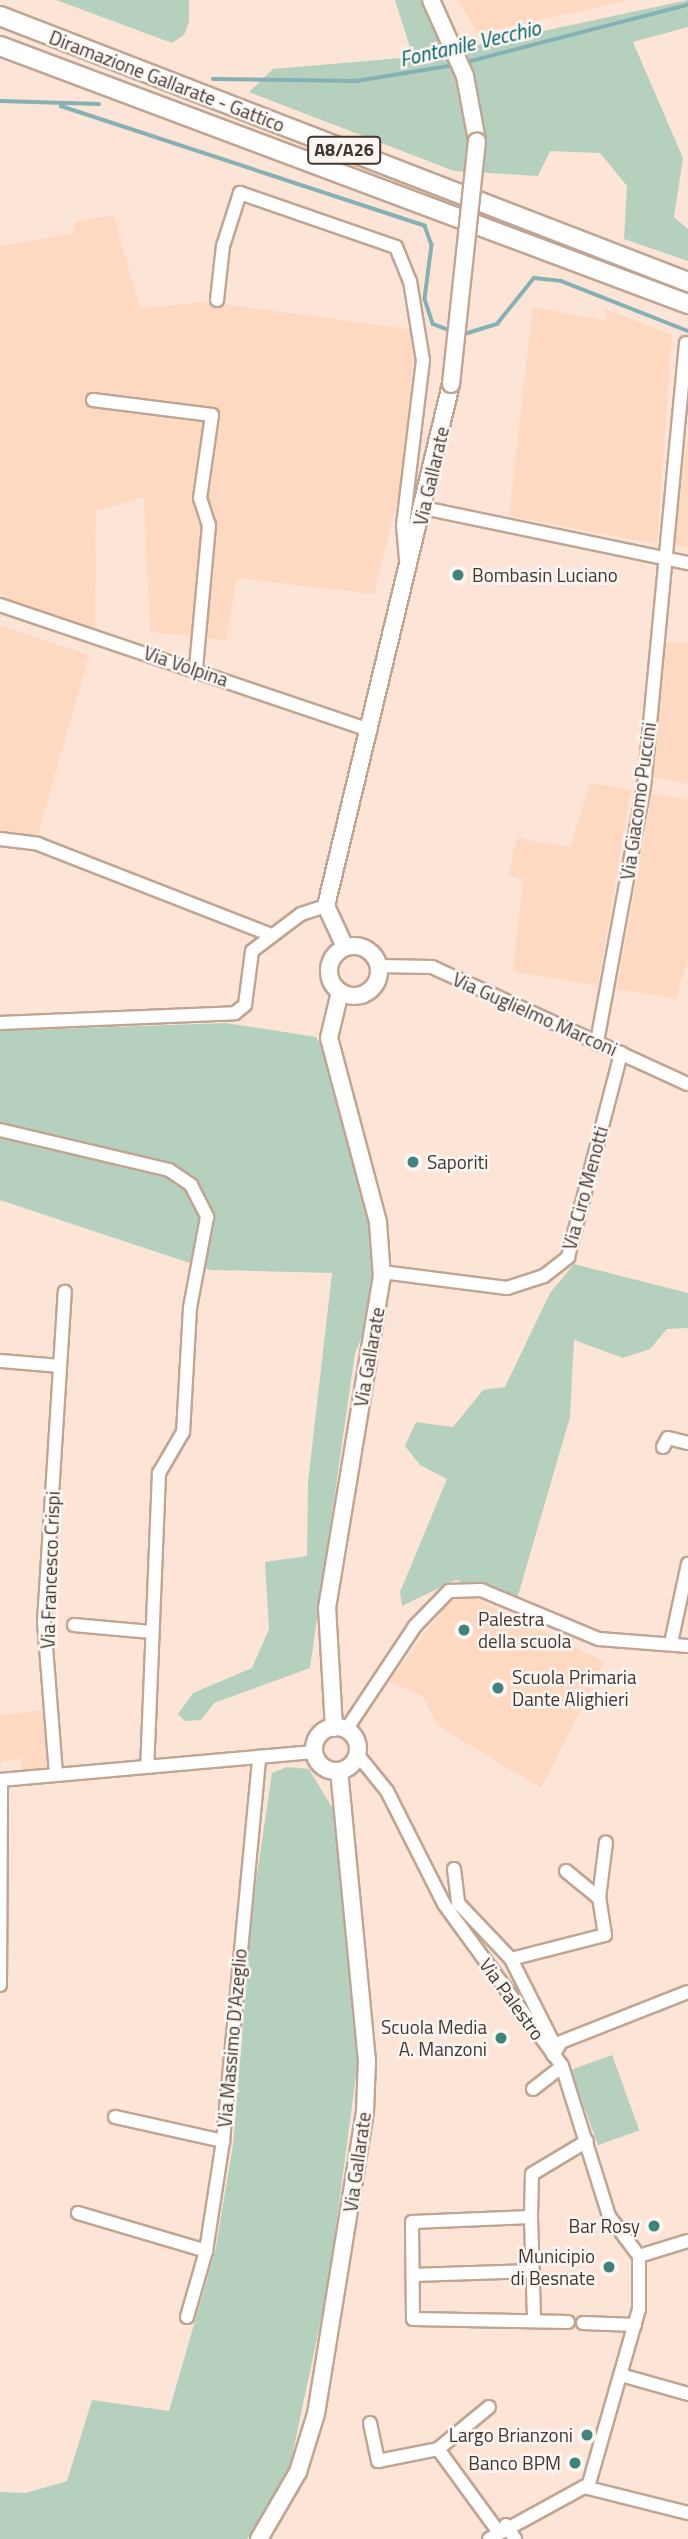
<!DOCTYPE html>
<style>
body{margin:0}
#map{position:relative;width:688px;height:2539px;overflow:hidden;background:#fce5d6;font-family:"Titillium Web",sans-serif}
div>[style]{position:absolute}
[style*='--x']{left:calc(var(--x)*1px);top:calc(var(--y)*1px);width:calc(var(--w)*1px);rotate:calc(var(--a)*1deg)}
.built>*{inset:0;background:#fdd9c2}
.green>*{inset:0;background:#b5d1be;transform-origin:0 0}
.stream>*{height:3.5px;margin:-1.75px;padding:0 1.75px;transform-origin:1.75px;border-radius:1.75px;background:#86b1b4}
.roads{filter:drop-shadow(2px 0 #c0a593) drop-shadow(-2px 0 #c0a593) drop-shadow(0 2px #c0a593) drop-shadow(0 -2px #c0a593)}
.minor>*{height:12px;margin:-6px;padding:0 6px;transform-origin:6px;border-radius:6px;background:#fff}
.major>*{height:16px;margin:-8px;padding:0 8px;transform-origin:8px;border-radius:8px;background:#fff}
.major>.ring{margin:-8px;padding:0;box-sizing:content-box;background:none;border:16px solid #fff;border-radius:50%}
.highway>*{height:18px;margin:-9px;padding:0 9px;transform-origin:9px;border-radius:9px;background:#fff}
.bridges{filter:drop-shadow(2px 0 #c0a593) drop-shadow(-2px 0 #c0a593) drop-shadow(0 2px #c0a593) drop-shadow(0 -2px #c0a593)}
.major-bridge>*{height:16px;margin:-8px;padding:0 8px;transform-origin:8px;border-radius:8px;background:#fff}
.dots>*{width:19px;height:19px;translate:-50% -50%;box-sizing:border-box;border:4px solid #fcf6f2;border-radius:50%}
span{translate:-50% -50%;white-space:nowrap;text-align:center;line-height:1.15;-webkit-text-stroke:5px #fcf6f2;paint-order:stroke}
.shield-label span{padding:2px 5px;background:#fcf6f2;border:2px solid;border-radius:5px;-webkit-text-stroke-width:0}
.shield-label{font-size:18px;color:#423730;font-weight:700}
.street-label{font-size:19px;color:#423730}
.poi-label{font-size:19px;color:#423730}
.left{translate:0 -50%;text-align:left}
.right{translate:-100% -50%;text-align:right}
.water-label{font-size:21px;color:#046268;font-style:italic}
</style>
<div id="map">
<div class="built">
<i style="clip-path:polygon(459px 0,630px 0,478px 34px)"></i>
<i style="clip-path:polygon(113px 215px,140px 308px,207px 302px,416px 330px,402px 481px,374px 594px,237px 578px,226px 640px,150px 632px,144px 497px,96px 511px,95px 628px,6px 601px,0 593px,0 246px,74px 233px,74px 222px)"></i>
<i style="clip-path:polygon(533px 307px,606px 321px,605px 309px,672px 335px,657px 544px,509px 516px)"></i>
<i style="clip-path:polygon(688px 436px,688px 548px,670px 544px)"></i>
<i style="clip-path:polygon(0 625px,89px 655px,37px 838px,0 833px)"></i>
<i style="clip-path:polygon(688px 642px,688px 784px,653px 777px,663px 643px)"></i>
<i style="clip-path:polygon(590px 783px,631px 790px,598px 986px,513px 971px,523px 879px,508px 875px,517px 838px,570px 847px)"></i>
<i style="clip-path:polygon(652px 794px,688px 800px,688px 957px,676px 999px,617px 989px)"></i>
<i style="clip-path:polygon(466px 1594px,605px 1662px,541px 1788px,438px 1726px,422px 1695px,389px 1682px,452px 1597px)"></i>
<i style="clip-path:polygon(45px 1710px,50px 1767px,22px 1770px,20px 1759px,2px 1762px,0 1769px,0 1715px)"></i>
</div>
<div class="green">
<i style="clip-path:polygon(56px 0,189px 0,189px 22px,184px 35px,172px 43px)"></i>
<i style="clip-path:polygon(395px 0,421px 0,445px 52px,688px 0,688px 27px,633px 42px,683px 158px,674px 217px,688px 229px,688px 261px,624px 239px,627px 186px,600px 153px,550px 151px,538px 176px,454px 171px,249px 92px,273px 69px,413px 57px)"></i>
<i style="clip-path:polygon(226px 1023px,316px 1037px,327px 1055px,363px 1184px,378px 1276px,374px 1308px,355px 1353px,310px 1668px,214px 1703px,201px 1720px,185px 1721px,178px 1714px,193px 1693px,252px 1668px,269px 1629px,265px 1562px,307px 1556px,308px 1482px,332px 1273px,211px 1270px,0 1200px,0 1031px)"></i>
<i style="clip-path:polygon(574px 1264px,688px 1293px,688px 1328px,667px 1329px,650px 1349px,623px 1358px,574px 1340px,570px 1417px,517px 1599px,456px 1580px,402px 1606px,400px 1592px,447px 1479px,420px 1465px,405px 1446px,416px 1422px,453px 1427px,483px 1390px,505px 1387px,550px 1293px)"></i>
<i style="clip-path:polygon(287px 1767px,309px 1769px,333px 1809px,358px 2061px,328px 2286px,290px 2466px,247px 2539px,0 2539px,0 2492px,26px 2493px,67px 2481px,92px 2400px,169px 2411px,215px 2252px,233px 2145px,253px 1902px,272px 1773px)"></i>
<i style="left:612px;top:2055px;width:80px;height:44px;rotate:70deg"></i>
</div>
<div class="stream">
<i style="--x:463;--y:63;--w:232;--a:-14.5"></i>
<i style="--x:213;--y:79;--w:143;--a:0.8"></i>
<i style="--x:356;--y:81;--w:100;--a:-9.2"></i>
<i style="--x:0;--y:101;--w:99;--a:1.7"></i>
<i style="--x:61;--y:106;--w:383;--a:18.2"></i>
<i style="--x:425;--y:226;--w:20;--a:70"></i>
<i style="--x:432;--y:245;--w:54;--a:97.4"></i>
<i style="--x:425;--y:299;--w:26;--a:72"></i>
<i style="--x:433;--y:324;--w:19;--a:21"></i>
<i style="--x:461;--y:335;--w:38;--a:-17"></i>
<i style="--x:497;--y:324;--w:59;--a:-51.2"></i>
<i style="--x:534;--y:278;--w:27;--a:6"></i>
<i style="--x:561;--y:281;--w:136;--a:21.5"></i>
</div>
<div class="roads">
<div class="minor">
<i style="--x:217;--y:300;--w:54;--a:-83.7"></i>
<i style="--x:223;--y:246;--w:56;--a:-72.2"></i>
<i style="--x:240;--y:193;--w:165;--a:19.1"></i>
<i style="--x:396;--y:247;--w:37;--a:68"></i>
<i style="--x:410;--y:281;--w:80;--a:80.7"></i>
<i style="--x:423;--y:360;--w:166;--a:96.9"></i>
<i style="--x:403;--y:525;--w:34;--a:85"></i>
<i style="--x:93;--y:400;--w:120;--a:7.2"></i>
<i style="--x:212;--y:415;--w:84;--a:98.2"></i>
<i style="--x:200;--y:498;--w:28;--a:72"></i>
<i style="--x:209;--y:525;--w:145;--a:95.2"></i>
<i style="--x:424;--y:508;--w:270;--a:11.8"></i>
<i style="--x:0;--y:605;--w:391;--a:18.7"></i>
<i style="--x:0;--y:839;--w:38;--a:7"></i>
<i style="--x:38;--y:844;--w:250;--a:21.3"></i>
<i style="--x:378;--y:966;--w:54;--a:1.1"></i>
<i style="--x:432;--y:967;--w:281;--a:24.6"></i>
<i style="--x:0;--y:1023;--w:235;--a:-2.4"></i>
<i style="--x:235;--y:1013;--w:13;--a:-39"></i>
<i style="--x:245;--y:1005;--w:54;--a:-82.6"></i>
<i style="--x:252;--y:951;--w:61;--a:-37.1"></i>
<i style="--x:301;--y:914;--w:26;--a:-18"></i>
<i style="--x:597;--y:1042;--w:259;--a:-79.6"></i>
<i style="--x:644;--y:787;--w:446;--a:-84.6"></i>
<i style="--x:0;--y:1130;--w:174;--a:13.3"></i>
<i style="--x:169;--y:1170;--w:27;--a:34"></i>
<i style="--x:191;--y:1185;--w:36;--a:63"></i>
<i style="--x:207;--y:1217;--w:93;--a:100.6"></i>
<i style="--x:190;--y:1308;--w:124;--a:93.2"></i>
<i style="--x:183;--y:1432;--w:48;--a:120.3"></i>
<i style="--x:159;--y:1473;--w:293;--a:92.3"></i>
<i style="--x:382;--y:1272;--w:126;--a:7.3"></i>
<i style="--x:507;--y:1288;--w:39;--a:-18"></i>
<i style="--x:544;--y:1276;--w:31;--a:-38"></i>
<i style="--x:568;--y:1257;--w:211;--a:-75.4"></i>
<i style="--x:0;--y:1361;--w:60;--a:4.8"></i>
<i style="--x:663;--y:1447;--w:10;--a:-61"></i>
<i style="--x:668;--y:1438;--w:21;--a:14"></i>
<i style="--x:74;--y:1625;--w:77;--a:5.2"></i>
<i style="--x:671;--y:1643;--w:81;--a:-77.9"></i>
<i style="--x:346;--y:1730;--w:125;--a:-56.4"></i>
<i style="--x:415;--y:1626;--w:49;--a:-45.8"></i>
<i style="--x:449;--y:1591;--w:32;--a:-2"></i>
<i style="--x:481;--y:1590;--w:128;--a:22.6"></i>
<i style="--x:599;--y:1639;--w:89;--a:4.5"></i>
<i style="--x:357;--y:1754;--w:48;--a:51"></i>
<i style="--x:387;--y:1791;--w:127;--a:63.2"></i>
<i style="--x:444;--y:1904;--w:200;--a:53.9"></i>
<i style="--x:562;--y:2066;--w:157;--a:72.6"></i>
<i style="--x:609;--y:2216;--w:50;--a:53.1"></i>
<i style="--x:56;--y:1774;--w:152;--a:-94.5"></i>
<i style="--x:44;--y:1622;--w:331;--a:-86.4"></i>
<i style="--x:0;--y:1780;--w:315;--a:-5.1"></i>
<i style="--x:454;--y:1869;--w:34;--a:83"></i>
<i style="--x:458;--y:1903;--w:77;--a:46.6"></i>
<i style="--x:511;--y:1959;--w:93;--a:63.2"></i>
<i style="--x:553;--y:2042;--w:9;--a:103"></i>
<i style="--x:566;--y:1871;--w:43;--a:39.3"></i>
<i style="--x:511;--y:1959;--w:97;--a:-14.3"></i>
<i style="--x:605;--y:1935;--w:37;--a:-99"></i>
<i style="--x:599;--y:1898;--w:56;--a:-82.9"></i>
<i style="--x:0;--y:1985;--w:205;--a:-89.7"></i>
<i style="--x:553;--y:2055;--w:15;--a:-58"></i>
<i style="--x:561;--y:2042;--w:136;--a:-21.5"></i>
<i style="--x:533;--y:2089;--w:37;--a:-38"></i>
<i style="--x:115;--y:2117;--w:111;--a:12.5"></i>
<i style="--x:78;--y:2213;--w:134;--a:16.5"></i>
<i style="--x:531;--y:2217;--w:104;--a:88.3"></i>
<i style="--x:639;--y:2256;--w:51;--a:-17"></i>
<i style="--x:413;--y:2275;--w:120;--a:-1.9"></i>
<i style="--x:187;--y:2317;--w:69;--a:-73.9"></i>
<i style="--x:206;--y:2251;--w:111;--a:-81.2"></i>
<i style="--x:223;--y:2141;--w:386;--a:-84.6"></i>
<i style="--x:568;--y:2322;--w:155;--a:-178.9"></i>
<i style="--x:413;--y:2319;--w:97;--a:-90.6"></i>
<i style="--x:412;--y:2222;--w:119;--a:-2.4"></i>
<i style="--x:531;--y:2217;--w:43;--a:-88.7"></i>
<i style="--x:532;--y:2174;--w:64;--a:-31"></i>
<i style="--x:583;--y:2323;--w:52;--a:2.2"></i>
<i style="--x:621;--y:2375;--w:70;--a:15.8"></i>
<i style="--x:370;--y:2423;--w:39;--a:78"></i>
<i style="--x:378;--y:2461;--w:61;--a:-11.3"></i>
<i style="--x:438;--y:2449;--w:100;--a:53.9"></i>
<i style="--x:438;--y:2449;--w:66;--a:-39.5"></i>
<i style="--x:588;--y:2487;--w:185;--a:-74"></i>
<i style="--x:639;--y:2309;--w:53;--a:-90"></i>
<i style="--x:506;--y:2525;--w:17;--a:57"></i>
<i style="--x:489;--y:2539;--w:108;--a:-28.7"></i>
<i style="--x:584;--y:2487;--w:107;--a:14"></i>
</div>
<div class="major">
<i style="--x:431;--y:0;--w:83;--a:65.9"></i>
<i style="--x:465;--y:76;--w:66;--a:79.5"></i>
<i class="ring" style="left:329px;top:946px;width:34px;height:34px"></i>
<i style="--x:345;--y:947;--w:45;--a:-114.9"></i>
<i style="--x:326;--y:906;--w:537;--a:-76.53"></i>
<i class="ring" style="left:314px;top:1727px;width:28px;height:28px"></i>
<i style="--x:334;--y:1728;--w:120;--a:-93.3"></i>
<i style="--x:327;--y:1608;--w:336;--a:-80.6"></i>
<i style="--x:382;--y:1277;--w:55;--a:-94.2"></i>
<i style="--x:378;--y:1222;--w:190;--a:-104.9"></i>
<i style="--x:329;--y:1038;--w:47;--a:-76.6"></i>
<i style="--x:259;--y:2539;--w:78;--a:-59.8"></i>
<i style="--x:298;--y:2472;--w:61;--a:-72.8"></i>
<i style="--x:316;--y:2414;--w:306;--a:-80.8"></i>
<i style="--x:365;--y:2112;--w:51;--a:-87.8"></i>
<i style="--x:367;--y:2061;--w:291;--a:-95.5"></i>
</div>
<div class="highway">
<i style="--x:0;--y:16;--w:738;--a:21.14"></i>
<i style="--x:0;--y:46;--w:735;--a:20.56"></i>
</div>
</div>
<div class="bridges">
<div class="major-bridge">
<i style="--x:451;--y:384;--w:244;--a:-83.9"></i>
</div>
</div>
<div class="dots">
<i style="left:458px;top:575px;background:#3f8479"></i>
<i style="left:413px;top:1162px;background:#3f8479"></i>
<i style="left:464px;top:1630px;background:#3f8479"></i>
<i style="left:498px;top:1688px;background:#3f8479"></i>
<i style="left:501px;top:2038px;background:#3f8479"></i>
<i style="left:654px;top:2226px;background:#3f8479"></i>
<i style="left:609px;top:2267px;background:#3f8479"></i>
<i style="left:587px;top:2435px;background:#3f8479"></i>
<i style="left:575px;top:2463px;background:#3f8479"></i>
</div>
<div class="shield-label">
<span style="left:344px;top:150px">A8/A26</span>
</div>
<div class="street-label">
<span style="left:167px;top:81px;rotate:21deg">Diramazione Gallarate - Gattico</span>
<span style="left:431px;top:476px;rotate:-77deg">Via Gallarate</span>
<span style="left:186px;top:666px;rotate:19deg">Via Volpina</span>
<span style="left:638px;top:801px;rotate:-82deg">Via Giacomo Puccini</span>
<span style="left:535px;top:1014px;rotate:24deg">Via Guglielmo Marconi</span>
<span style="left:585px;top:1188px;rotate:-75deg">Via Ciro Menotti</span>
<span style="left:369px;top:1357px;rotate:-80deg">Via Gallarate</span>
<span style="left:50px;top:1570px;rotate:-88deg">Via Francesco Crispi</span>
<span style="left:512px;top:1999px;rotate:54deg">Via Palestro</span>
<span style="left:232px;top:2038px;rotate:-85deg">Via Massimo D'Azeglio</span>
<span style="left:357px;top:2162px;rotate:-82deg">Via Gallarate</span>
</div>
<div class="poi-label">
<span class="left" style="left:472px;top:575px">Bombasin Luciano</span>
<span class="left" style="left:427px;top:1162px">Saporiti</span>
<span class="left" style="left:478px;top:1630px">Palestra<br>della scuola</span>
<span class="left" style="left:512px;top:1688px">Scuola Primaria<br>Dante Alighieri</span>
<span class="right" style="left:487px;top:2038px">Scuola Media<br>A. Manzoni</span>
<span class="right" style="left:640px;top:2226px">Bar Rosy</span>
<span class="right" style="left:595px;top:2267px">Municipio<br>di Besnate</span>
<span class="right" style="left:573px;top:2435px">Largo Brianzoni</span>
<span class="right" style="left:561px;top:2463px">Banco BPM</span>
</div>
<div class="water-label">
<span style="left:470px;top:43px;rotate:-13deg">Fontanile Vecchio</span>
</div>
</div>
